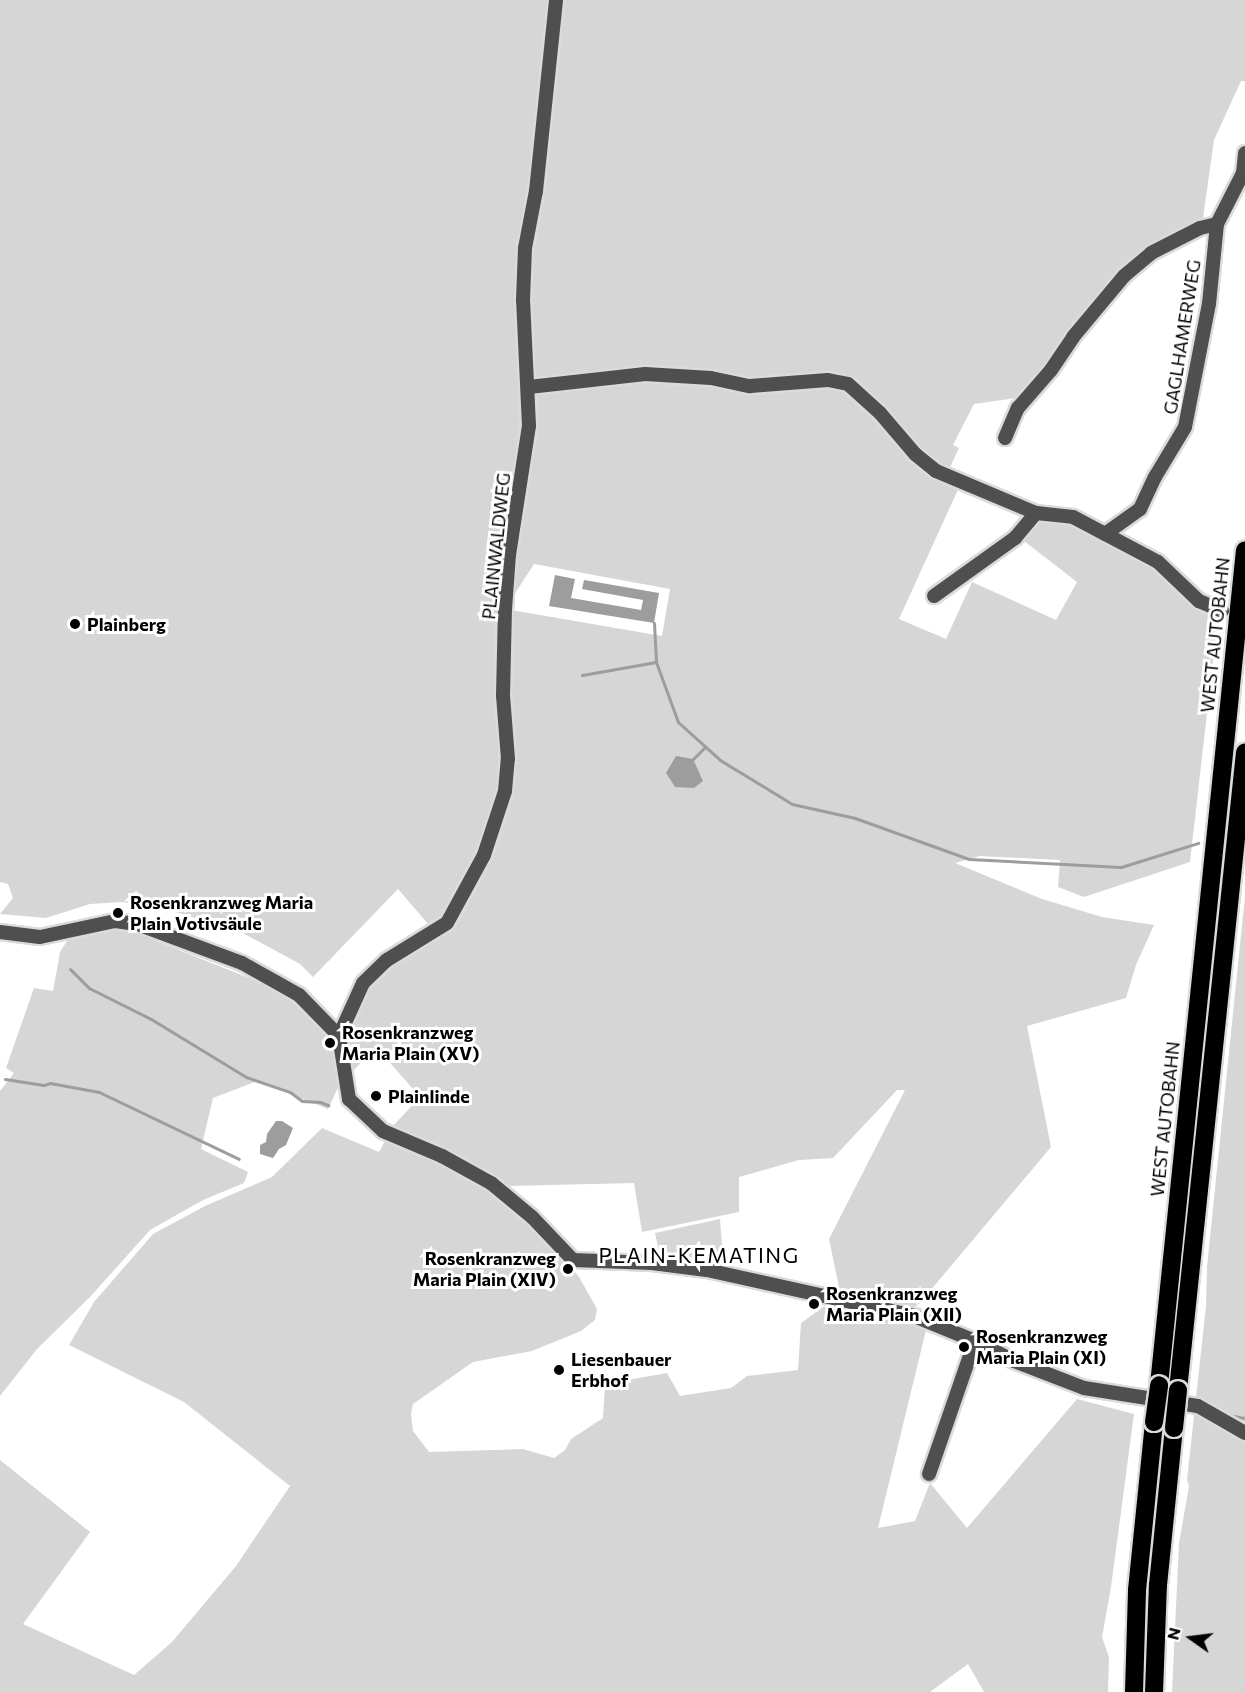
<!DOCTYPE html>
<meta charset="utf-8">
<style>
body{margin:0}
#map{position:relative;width:1245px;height:1692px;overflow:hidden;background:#fff;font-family:Commissioner,sans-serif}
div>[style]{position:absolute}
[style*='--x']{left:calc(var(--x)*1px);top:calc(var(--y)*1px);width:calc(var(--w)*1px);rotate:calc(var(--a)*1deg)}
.green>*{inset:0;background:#d6d6d6}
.water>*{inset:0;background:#9d9d9d}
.stream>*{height:3px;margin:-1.5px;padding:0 1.5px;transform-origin:1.5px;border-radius:1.5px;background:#9d9d9d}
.roads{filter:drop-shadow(2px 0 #dbdbdb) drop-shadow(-2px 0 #dbdbdb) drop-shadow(0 2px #dbdbdb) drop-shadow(0 -2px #dbdbdb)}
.minor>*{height:14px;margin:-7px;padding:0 7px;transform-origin:7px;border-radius:7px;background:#4f4f4f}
.highway>*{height:18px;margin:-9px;padding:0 9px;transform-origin:9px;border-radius:9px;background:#000}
.bridges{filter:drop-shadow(2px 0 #dbdbdb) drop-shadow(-2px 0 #dbdbdb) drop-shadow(0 2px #dbdbdb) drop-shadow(0 -2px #dbdbdb)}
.highway-bridge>*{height:18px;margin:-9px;padding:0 9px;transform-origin:9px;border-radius:9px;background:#000}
.dots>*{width:16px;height:16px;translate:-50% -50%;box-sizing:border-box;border:3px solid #fff;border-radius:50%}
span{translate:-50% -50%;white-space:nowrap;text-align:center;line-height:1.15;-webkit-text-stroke:6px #fff;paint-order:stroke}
.street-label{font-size:18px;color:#000}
.poi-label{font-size:18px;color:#000;font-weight:700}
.left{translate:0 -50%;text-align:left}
.right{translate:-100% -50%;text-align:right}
.quarter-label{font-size:21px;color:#000;letter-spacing:1.5px}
.north{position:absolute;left:1161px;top:1608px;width:60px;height:60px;-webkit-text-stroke:4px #fff;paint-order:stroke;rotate:284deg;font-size:16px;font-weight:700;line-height:24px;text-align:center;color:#000}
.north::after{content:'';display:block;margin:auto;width:21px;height:27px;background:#000;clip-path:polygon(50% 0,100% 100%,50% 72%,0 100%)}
</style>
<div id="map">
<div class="green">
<i style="clip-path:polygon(evenodd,0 0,1245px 0,1245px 81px,1241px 81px,1214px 140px,1203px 218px,1130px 263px,1016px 398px,974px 404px,953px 445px,959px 448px,946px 476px,961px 483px,899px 619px,946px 639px,972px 582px,1056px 620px,1077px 582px,1024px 541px,1043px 519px,1071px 522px,1131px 553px,1163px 573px,1196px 609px,1218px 617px,1190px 862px,1084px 897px,1058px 887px,1060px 860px,980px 856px,955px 863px,1042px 899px,1102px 917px,1154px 925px,1136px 965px,1126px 998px,1027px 1026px,1051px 1147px,919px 1304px,911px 1309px,840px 1292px,829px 1239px,905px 1090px,897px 1090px,833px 1158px,799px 1160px,739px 1177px,739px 1212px,642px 1232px,634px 1183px,505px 1186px,525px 1219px,562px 1255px,579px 1277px,597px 1309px,595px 1320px,581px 1331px,532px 1351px,473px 1362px,413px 1404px,411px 1414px,413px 1431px,429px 1452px,523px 1449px,554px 1458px,565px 1450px,571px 1439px,603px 1418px,605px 1384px,667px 1373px,680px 1396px,731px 1388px,747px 1376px,798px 1370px,801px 1323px,823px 1307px,845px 1306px,900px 1320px,926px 1330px,878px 1528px,915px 1521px,930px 1483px,967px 1528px,1077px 1399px,1134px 1414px,1111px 1587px,1102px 1637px,1109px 1657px,1108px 1692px,984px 1692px,968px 1664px,930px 1692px,0 1692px,0 1460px,90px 1532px,23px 1624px,134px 1675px,172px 1642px,236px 1566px,290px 1486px,184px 1402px,69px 1345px,94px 1302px,153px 1234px,205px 1206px,272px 1177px,322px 1128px,379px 1152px,393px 1126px,420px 1097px,376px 1047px,350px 1074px,346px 1049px,350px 1023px,362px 993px,386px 966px,445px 923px,429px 925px,398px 889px,313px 977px,300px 964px,239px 931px,172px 911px,123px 902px,90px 904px,46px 918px,0 914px,13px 898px,8px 884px,0 882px,0 0,534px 564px,670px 589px,662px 636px,505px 609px,534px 564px)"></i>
<i style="clip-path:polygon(1245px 896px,1245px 1692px,1172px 1692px,1179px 1543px,1189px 1486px,1187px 1480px,1206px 1306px,1207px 1267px)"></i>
<i style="clip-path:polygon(109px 929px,136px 933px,289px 994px,312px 1014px,330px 1039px,341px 1081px,328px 1109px,257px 1081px,213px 1098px,201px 1149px,248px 1172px,244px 1183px,203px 1200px,150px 1230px,90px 1297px,37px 1349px,0 1396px,0 1091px,14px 1073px,6px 1068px,34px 988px,53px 991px,60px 952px,67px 941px,84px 933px)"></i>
<i style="clip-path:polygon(720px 1219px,723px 1259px,660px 1256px,655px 1233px)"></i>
</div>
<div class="water">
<i style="clip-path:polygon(555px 575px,575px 579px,571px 598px,641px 610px,643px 600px,582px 589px,584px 580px,659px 593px,654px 623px,549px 606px)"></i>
<i style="clip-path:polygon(676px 756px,693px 759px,703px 781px,694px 788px,675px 787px,666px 773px)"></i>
<i style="clip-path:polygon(276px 1121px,282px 1121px,293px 1128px,286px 1145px,279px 1149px,273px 1158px,260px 1154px,260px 1145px,266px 1142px,267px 1134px)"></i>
</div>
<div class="stream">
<i style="--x:654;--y:623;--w:39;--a:87"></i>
<i style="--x:656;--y:662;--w:64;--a:69.9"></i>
<i style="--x:678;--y:722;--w:57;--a:42.1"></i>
<i style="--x:720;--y:760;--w:84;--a:31.4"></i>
<i style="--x:792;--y:804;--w:65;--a:12.5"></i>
<i style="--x:855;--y:818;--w:121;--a:19.8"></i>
<i style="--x:969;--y:859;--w:152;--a:3"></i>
<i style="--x:1121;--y:867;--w:81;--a:-17.3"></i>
<i style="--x:582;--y:675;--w:75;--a:-10"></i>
<i style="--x:693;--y:759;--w:17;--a:-45"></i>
<i style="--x:70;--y:969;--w:27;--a:45"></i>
<i style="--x:89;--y:988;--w:69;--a:26.6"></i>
<i style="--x:151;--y:1019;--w:111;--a:31.4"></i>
<i style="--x:246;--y:1077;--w:46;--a:18.8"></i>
<i style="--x:290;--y:1092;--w:15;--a:37"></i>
<i style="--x:302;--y:1101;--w:18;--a:3"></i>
<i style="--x:320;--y:1102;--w:9;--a:21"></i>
<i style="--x:5;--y:1079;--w:39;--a:9"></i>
<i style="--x:44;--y:1085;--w:6;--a:-18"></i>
<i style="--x:50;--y:1083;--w:50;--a:10.4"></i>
<i style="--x:99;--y:1092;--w:155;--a:25.6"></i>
<i style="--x:1212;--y:1406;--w:18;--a:29"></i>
<i style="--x:1228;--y:1415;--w:17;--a:10"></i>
</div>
<div class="roads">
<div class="minor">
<i style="--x:529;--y:387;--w:117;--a:-6.4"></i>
<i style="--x:645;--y:374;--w:66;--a:3.5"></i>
<i style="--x:711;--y:378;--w:40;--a:12"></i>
<i style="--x:750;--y:386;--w:78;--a:-4.4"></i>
<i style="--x:828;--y:380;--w:20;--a:11"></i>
<i style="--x:848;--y:384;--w:43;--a:42.2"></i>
<i style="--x:880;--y:413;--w:54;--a:49.5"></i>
<i style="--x:915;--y:454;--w:27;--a:39"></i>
<i style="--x:936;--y:471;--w:108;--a:22.8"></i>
<i style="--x:1036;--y:513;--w:37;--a:6"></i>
<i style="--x:1073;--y:517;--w:96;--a:27.9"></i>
<i style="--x:1158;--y:562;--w:57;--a:43.6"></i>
<i style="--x:1199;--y:601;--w:25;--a:23"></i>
<i style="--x:1005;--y:438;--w:33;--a:-67"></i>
<i style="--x:1018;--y:408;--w:50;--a:-49"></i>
<i style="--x:1051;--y:370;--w:40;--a:-56"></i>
<i style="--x:1073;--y:337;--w:80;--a:-50.1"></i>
<i style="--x:1124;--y:276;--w:35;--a:-40"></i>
<i style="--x:1151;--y:253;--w:55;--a:-27"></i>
<i style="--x:1200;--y:228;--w:17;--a:-13"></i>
<i style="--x:1105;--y:534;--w:43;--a:-35.5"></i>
<i style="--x:1140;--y:509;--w:35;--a:-65"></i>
<i style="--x:1155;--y:477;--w:58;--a:-59"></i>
<i style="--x:1185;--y:427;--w:125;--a:-79"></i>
<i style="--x:1209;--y:304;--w:80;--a:-84.3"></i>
<i style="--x:1217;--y:224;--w:57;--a:-63"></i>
<i style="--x:1243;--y:173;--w:20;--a:-84"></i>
<i style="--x:934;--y:596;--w:100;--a:-35.6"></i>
<i style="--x:1015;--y:538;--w:33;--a:-50"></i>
<i style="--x:0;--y:932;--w:40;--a:7.1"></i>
<i style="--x:40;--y:937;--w:77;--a:-12"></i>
<i style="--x:115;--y:921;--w:22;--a:8"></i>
<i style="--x:137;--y:924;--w:112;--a:20.4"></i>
<i style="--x:242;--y:963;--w:65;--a:29.3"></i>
<i style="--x:299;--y:995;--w:57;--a:45.7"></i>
<i style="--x:339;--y:1036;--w:64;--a:81"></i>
<i style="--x:349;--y:1099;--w:47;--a:43.3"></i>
<i style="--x:383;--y:1131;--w:64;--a:23"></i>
<i style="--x:442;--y:1156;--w:56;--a:28.9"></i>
<i style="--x:491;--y:1183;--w:53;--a:39.7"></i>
<i style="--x:532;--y:1217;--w:59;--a:46.4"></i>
<i style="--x:573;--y:1260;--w:79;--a:2.2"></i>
<i style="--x:652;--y:1263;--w:55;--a:7.3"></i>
<i style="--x:707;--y:1270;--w:212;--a:12.5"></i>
<i style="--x:914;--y:1316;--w:66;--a:22.3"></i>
<i style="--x:975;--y:1341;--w:44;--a:27.1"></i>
<i style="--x:1014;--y:1361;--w:75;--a:21.1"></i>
<i style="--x:1084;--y:1388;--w:115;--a:9"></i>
<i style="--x:1198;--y:1406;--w:54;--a:29.9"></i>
<i style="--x:339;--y:1036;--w:58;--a:-65.6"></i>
<i style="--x:363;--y:983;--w:33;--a:-44"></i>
<i style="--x:387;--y:960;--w:70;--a:-31.7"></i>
<i style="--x:447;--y:923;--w:77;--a:-61.4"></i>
<i style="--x:484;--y:855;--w:67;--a:-71.8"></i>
<i style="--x:505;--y:791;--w:32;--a:-85"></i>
<i style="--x:508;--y:759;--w:63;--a:-94.5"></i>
<i style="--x:503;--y:696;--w:87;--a:-88.7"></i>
<i style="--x:505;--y:609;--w:54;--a:-85.8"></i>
<i style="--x:509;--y:555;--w:131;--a:-81.2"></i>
<i style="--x:529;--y:426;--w:126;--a:-92.7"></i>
<i style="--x:523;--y:300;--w:52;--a:-87.8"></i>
<i style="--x:525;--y:248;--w:58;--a:-79.1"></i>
<i style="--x:536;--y:191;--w:192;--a:-84"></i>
<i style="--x:929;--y:1474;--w:141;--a:-70.9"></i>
</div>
<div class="highway">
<i style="--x:1159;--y:1385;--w:839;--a:-84.12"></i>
<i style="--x:1178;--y:1390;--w:641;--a:-84"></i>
<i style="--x:1134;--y:1692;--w:102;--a:-88.3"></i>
<i style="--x:1137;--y:1590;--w:169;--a:-84.2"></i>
<i style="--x:1154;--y:1692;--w:107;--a:-87.9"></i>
<i style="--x:1158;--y:1585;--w:158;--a:-84.2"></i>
</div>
</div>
<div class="bridges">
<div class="highway-bridge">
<i style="--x:1154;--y:1422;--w:37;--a:-82"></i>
<i style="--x:1174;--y:1428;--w:38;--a:-84"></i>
</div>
</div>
<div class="dots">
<i style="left:75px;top:624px;background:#000"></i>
<i style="left:118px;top:913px;background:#000"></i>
<i style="left:330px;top:1043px;background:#000"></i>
<i style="left:376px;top:1096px;background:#000"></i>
<i style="left:568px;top:1269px;background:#000"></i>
<i style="left:814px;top:1304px;background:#000"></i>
<i style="left:964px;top:1347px;background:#000"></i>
<i style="left:559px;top:1370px;background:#000"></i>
</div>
<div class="street-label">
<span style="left:1182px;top:337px;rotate:-81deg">GAGLHAMERWEG</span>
<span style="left:496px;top:546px;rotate:-84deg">PLAINWALDWEG</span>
<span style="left:1215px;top:635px;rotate:-84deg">WEST AUTOBAHN</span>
<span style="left:1165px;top:1119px;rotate:-84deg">WEST AUTOBAHN</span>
</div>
<div class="poi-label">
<span class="left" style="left:87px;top:624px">Plainberg</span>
<span class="left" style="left:130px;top:913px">Rosenkranzweg Maria<br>Plain Votivsäule</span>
<span class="left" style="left:342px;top:1043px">Rosenkranzweg<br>Maria Plain (XV)</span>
<span class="left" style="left:388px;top:1096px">Plainlinde</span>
<span class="right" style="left:556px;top:1269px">Rosenkranzweg<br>Maria Plain (XIV)</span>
<span class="left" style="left:826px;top:1304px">Rosenkranzweg<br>Maria Plain (XII)</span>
<span class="left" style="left:976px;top:1347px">Rosenkranzweg<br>Maria Plain (XI)</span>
<span class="left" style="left:571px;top:1370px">Liesenbauer<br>Erbhof</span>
</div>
<div class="quarter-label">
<span style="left:699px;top:1255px">PLAIN-KEMATING</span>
</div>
<div class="north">N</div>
</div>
